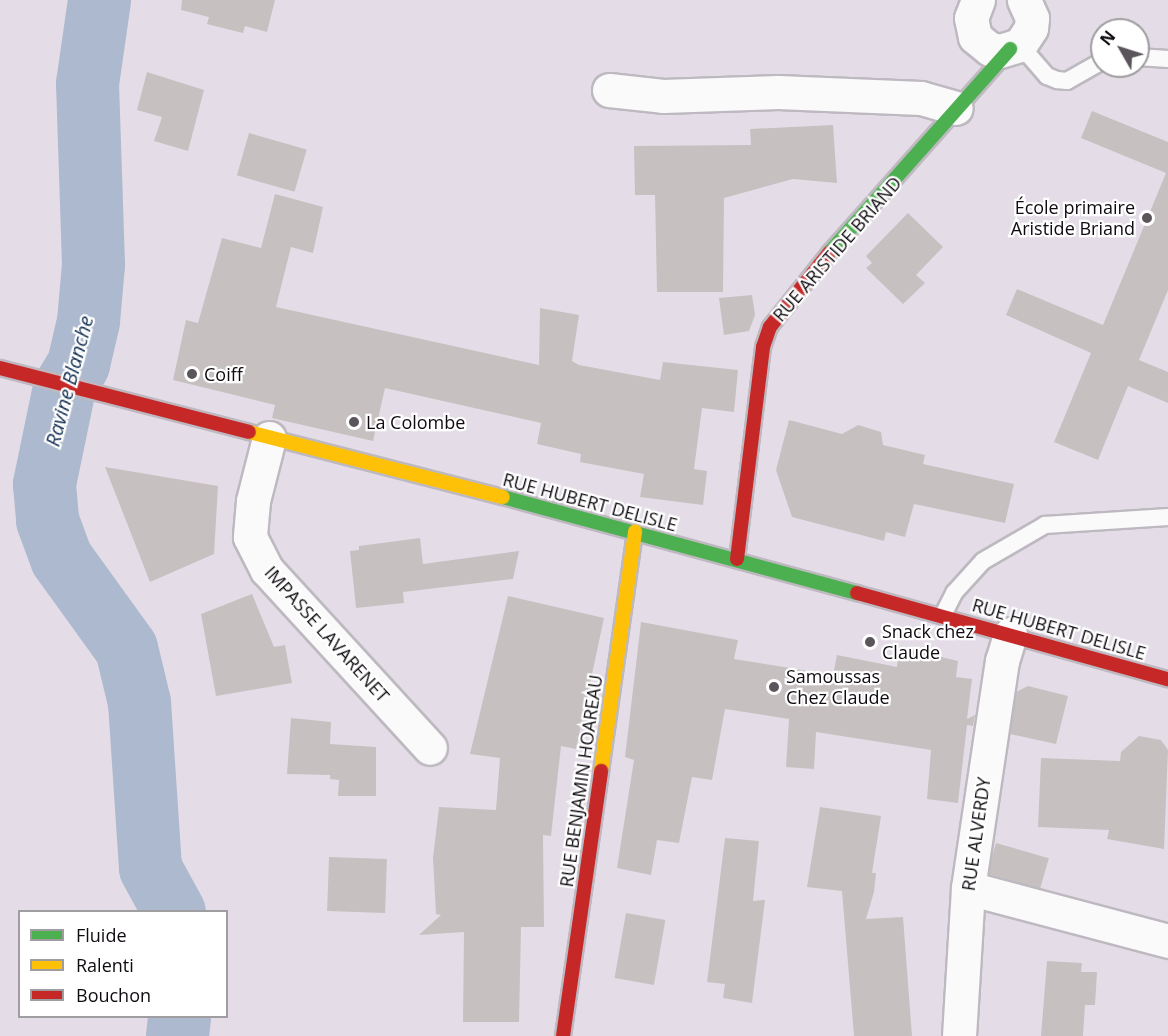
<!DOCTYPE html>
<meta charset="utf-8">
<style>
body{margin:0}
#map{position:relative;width:1168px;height:1036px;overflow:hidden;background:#e4dde7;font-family:"Open Sans",sans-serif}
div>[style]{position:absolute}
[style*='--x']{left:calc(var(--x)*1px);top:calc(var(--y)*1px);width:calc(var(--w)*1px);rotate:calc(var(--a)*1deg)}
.river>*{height:63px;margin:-31.5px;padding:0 31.5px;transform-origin:31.5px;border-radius:31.5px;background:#adb9ce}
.building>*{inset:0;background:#c7c0c0;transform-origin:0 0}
.roads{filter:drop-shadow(2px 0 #beb9c0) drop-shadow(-2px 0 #beb9c0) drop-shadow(0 2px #beb9c0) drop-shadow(0 -2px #beb9c0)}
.lane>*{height:16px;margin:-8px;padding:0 8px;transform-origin:8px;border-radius:8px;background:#fbfafb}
.street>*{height:33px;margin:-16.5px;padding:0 16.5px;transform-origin:16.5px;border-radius:16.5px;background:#fbfafb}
.fast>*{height:14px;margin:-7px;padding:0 7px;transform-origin:7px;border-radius:7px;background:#4caf50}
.slow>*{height:14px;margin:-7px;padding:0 7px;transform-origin:7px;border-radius:7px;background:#ffc107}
.jam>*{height:14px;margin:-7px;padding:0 7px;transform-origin:7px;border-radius:7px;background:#c62828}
.dots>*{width:16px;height:16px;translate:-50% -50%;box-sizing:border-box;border:3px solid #fff;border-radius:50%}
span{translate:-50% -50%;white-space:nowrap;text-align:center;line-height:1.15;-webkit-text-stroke:4.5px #fff;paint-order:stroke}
.poi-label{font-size:18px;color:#0f0b10}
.right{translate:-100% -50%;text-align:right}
.left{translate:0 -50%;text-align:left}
.street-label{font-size:18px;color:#0f0b10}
.water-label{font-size:20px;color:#153054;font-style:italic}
.legend{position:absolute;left:18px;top:910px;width:210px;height:108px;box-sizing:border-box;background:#fff;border:2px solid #9f9d9f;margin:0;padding:8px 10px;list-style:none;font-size:18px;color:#0f0b10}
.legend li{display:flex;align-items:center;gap:12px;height:30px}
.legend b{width:30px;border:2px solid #9f9d9f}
.north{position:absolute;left:1090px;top:18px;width:60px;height:60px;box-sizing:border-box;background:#fff;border:2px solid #9f9d9f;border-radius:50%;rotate:309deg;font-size:16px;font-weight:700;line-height:24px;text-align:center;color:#0f0b10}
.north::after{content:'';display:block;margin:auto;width:21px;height:27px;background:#5a545b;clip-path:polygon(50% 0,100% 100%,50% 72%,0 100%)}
</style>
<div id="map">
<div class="river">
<i style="--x:99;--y:0;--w:84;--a:98.2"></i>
<i style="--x:87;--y:83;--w:181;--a:88.1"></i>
<i style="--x:93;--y:264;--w:57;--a:95"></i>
<i style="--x:88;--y:321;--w:44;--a:103.1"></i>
<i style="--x:78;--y:364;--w:27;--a:121"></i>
<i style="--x:64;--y:387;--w:99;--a:101.7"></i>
<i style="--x:44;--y:484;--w:36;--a:85"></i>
<i style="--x:47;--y:520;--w:40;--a:69.8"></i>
<i style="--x:61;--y:558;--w:111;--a:54.2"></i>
<i style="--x:126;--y:648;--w:56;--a:76.5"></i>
<i style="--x:139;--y:702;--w:166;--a:86.2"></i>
<i style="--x:150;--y:868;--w:50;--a:61.4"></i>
<i style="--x:177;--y:1036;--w:20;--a:-84"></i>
</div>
<div class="building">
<i style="clip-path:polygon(182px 0,275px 0,267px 32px,245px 26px,243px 33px,207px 24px,209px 17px,181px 10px)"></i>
<i style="clip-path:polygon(147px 72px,204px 90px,188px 151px,154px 141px,162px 117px,137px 110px)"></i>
<i style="clip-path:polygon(1092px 111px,1168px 142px,1168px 290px,1139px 360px,1168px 372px,1168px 403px,1128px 386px,1098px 460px,1054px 442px,1091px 353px,1006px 315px,1017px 289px,1103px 325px,1166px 173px,1081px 138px)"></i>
<i style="clip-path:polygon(833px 125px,837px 183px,793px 179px,724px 198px,723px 292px,657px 292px,655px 195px,635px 195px,634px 146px,751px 145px,750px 129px)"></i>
<i style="left:249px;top:133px;width:60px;height:44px;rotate:16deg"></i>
<i style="clip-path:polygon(275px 194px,323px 207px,313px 253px,291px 247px,276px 307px,539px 365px,540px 308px,579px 315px,572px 361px,579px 365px,660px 380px,663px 362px,738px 370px,734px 412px,702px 408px,694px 469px,707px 471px,703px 505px,640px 497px,644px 474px,580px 462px,581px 454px,537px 444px,541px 423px,385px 388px,373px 441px,272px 418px,275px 405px,173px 380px,186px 320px,198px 323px,222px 238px,261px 248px)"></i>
<i style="clip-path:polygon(908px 213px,943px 247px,916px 275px,925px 283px,903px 304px,866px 268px,872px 263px,866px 256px)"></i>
<i style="clip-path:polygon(752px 295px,755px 315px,749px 331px,724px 335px,719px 298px)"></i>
<i style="clip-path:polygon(789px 420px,842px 434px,858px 425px,881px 432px,883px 445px,925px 455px,923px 464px,1014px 484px,1005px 523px,914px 504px,905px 537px,886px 532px,884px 541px,792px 517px,776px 470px)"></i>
<i style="clip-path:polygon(105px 467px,218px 486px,214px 554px,150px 582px)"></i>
<i style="clip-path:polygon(420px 538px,423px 564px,519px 551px,513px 579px,403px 592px,404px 603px,356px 608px,350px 551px,359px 550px,359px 546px)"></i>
<i style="clip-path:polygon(252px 594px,274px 647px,285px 645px,292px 683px,216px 696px,201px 614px)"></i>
<i style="clip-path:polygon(508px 596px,604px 618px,576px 749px,561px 746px,551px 836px,543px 835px,544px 927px,521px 927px,519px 1022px,463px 1022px,464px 932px,419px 935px,441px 915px,436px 914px,433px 858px,439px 807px,496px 810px,500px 758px,470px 754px)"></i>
<i style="clip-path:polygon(641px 622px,738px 640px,734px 659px,833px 675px,837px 655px,897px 667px,899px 647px,958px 661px,956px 677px,972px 679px,967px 719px,975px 715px,973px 726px,967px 725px,958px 803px,927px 799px,931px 750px,816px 732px,814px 769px,786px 767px,789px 719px,725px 709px,712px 780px,692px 777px,679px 843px,657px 840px,651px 875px,617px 868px,634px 760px,625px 757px)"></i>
<i style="clip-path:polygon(1028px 686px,1068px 696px,1056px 744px,1010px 734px,1016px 692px)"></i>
<i style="clip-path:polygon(291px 718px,331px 722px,330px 744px,376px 747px,376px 796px,338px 796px,339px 780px,330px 779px,330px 775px,287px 774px)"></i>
<i style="clip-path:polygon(1139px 736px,1161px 740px,1168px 750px,1164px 849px,1107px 839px,1109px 830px,1038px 827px,1041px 758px,1120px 761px,1121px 752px)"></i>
<i style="clip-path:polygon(820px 807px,881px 816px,872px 873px,876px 873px,874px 892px,866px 919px,903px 917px,912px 1036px,854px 1036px,842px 891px,807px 887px)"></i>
<i style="clip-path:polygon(725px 838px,759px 841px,753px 901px,765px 900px,752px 1003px,723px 998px,725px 984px,707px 982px)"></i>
<i style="left:996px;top:843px;width:55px;height:32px;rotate:16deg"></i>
<i style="left:329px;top:857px;width:58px;height:54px;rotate:2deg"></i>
<i style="left:626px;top:913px;width:40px;height:66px;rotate:10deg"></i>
<i style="clip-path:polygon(1047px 961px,1082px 963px,1081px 972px,1097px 972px,1095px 1005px,1085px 1005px,1083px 1036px,1041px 1036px)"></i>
</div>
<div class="roads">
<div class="lane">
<i style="--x:1020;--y:45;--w:41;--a:48.9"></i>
<i style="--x:1047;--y:76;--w:11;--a:22"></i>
<i style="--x:1057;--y:80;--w:10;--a:6"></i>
<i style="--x:1067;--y:81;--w:40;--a:-29.7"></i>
<i style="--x:1138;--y:57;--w:30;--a:4"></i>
<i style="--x:943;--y:615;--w:25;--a:-63"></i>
<i style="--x:954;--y:593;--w:43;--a:-47.8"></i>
<i style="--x:983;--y:561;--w:72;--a:-30.1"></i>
<i style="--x:1045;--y:525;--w:123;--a:-3.7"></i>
</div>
<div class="street">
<i style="--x:978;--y:0;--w:19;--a:111"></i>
<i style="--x:971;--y:18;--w:19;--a:78"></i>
<i style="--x:975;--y:37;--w:19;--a:39"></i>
<i style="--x:990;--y:49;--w:10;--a:11"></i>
<i style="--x:1000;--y:51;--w:21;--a:-17"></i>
<i style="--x:1020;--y:45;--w:20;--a:-57"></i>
<i style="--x:1031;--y:28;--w:10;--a:-84"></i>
<i style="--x:1032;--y:18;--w:20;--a:-114"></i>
<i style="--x:609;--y:90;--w:54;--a:6.3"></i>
<i style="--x:663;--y:96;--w:115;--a:-2"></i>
<i style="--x:778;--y:92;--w:143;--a:2.4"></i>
<i style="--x:921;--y:98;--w:36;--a:16"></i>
<i style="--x:269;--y:438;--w:65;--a:104.3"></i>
<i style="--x:253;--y:501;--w:36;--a:95"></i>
<i style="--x:250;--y:537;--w:37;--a:63"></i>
<i style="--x:267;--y:570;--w:241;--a:47.5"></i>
<i style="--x:968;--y:888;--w:207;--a:14.8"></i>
<i style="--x:959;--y:1036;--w:148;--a:-86.5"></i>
<i style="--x:968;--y:888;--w:230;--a:-81.5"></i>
<i style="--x:1002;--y:661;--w:28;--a:-73"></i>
</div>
<div class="fast">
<i style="--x:829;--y:253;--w:273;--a:-48.4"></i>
<i style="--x:503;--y:497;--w:367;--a:15.2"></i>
</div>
<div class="slow">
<i style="--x:249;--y:432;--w:262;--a:14.4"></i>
<i style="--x:601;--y:771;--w:242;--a:-81.9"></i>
</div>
<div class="jam">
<i style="--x:0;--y:368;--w:257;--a:14.4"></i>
<i style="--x:737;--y:559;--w:214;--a:-83"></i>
<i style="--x:763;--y:347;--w:21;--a:-71"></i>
<i style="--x:770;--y:327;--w:95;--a:-51.4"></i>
<i style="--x:857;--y:593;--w:323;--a:15.5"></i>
<i style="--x:563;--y:1036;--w:268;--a:-81.8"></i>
</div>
</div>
<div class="dots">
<i style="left:1147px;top:218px;background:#5a545b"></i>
<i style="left:192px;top:374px;background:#5a545b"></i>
<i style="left:354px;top:422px;background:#5a545b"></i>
<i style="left:870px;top:642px;background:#5a545b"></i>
<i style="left:774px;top:687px;background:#5a545b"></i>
</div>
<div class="poi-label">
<span class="right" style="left:1135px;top:218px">École primaire<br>Aristide Briand</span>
<span class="left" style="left:204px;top:374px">Coiff</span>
<span class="left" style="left:366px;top:422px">La Colombe</span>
<span class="left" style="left:882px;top:642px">Snack chez<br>Claude</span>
<span class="left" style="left:786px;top:687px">Samoussas<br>Chez Claude</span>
</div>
<div class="street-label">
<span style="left:837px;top:249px;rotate:-49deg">RUE ARISTIDE BRIAND</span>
<span style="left:590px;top:502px;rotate:15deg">RUE HUBERT DELISLE</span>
<span style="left:1059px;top:629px;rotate:16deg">RUE HUBERT DELISLE</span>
<span style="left:327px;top:634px;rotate:48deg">IMPASSE LAVARENET</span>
<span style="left:581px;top:781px;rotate:-82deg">RUE BENJAMIN HOAREAU</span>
<span style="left:976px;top:834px;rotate:-82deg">RUE ALVERDY</span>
</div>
<div class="water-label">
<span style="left:69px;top:381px;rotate:-75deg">Ravine Blanche</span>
</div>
<ul class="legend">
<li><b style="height:8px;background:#4caf50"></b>Fluide</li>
<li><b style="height:8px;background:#ffc107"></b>Ralenti</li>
<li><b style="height:8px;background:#c62828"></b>Bouchon</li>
</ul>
<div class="north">N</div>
</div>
